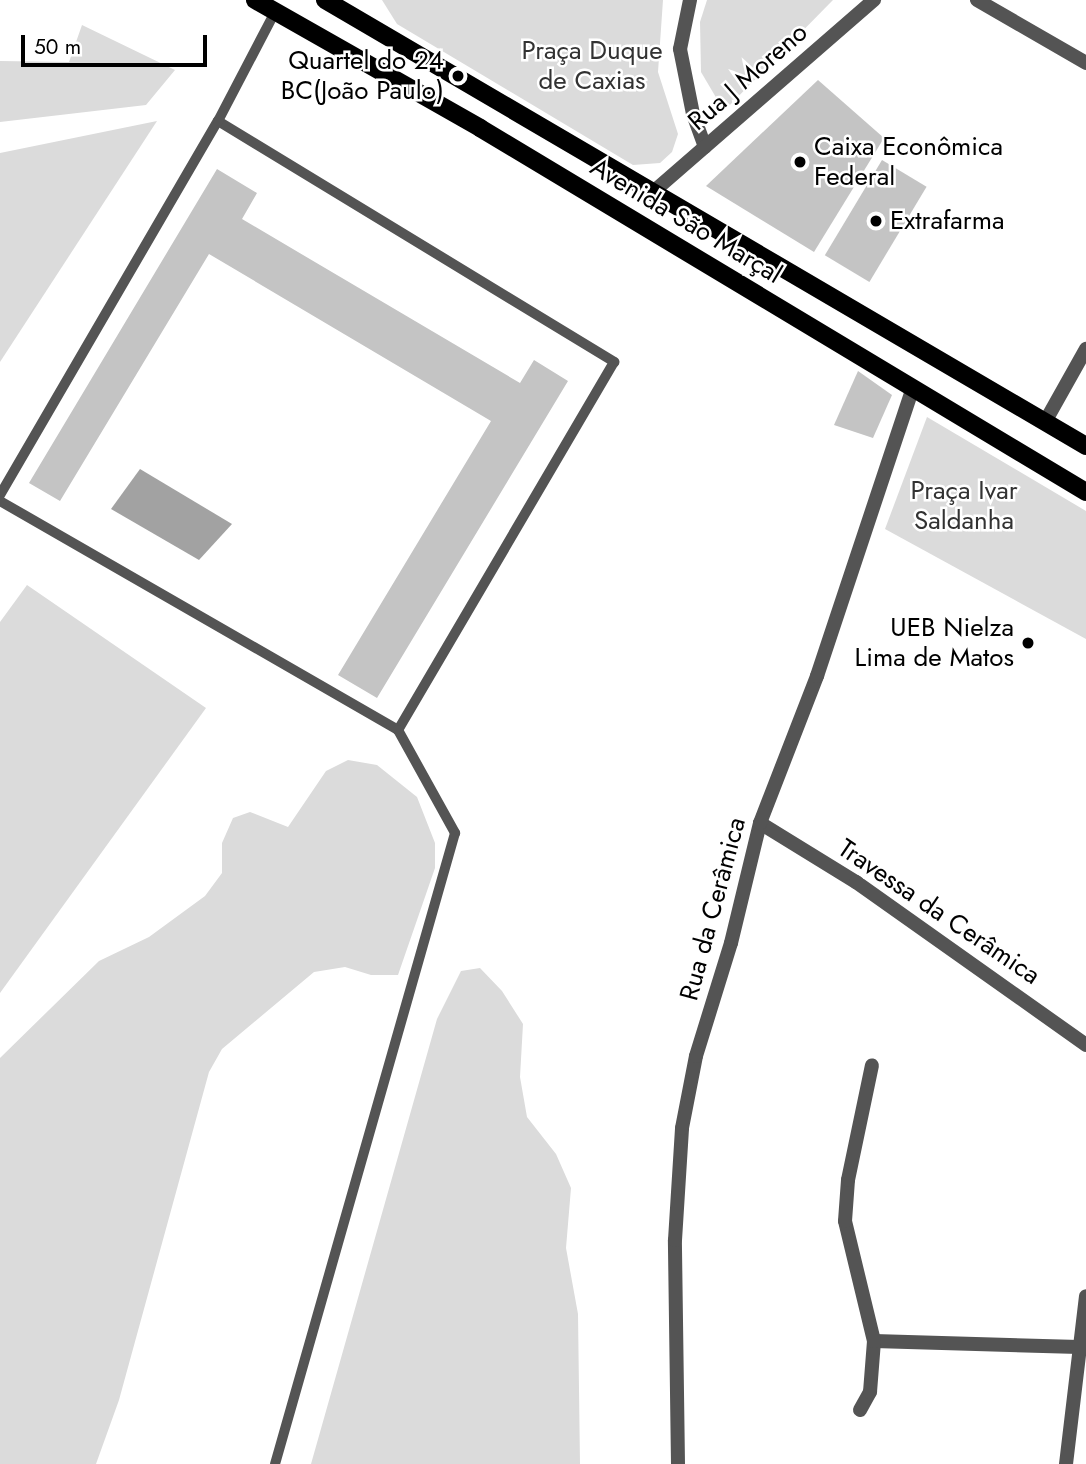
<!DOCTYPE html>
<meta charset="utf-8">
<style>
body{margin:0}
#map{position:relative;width:1086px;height:1464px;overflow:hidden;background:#fff;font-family:Jost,sans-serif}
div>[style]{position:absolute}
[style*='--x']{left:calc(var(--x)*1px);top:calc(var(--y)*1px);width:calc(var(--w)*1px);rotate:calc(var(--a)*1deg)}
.green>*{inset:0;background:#dbdbdb}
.water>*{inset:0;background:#a2a2a2}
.building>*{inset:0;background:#c4c4c4;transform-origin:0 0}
.service>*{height:10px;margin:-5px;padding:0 5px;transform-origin:5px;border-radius:5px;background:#545454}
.minor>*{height:14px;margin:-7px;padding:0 7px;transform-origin:7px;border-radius:7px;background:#545454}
.tertiary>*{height:14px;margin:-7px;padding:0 7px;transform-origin:7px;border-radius:7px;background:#545454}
.primary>*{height:18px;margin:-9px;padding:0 9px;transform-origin:9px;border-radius:9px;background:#000}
.dots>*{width:19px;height:19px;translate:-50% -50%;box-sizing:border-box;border:4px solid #fff;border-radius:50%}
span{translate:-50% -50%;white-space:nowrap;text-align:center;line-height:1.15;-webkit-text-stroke:5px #fff;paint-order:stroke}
.park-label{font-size:26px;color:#323232}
.poi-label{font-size:26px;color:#000}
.right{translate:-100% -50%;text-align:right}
.left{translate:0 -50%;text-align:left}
.street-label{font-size:26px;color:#000}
.scale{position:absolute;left:21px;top:35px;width:186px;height:32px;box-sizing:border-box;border:4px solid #000;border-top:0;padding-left:9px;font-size:21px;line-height:24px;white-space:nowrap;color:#000;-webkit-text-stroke:5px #fff;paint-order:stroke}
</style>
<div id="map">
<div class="green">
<i style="clip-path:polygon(382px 0,663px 0,658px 72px,678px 134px,672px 152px,660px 163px,633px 165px,397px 24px)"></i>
<i style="clip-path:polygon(707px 0,833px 0,724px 111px,701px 72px,700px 22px)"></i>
<i style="clip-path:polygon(82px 25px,175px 70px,146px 105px,0 122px,0 61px,69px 62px)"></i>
<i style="clip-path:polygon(157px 121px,0 362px,0 153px)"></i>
<i style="clip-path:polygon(927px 417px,1086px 511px,1086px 639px,885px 529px)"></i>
<i style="clip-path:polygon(27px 585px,206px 708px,0 993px,0 622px)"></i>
<i style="clip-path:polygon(348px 760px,377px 765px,417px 797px,435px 843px,435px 868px,398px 975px,371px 975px,345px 967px,314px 972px,222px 1049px,209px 1072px,119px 1400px,96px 1464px,0 1464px,0 1058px,99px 961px,149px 937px,205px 896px,222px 873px,222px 843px,233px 818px,250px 812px,288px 827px,326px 771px)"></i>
<i style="clip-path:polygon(480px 968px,502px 991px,523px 1024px,520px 1077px,527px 1117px,556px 1154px,571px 1188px,566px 1248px,578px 1314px,580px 1464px,311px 1464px,437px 1019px,461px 971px)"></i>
</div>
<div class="water">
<i style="clip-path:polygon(140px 469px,232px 524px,199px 560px,111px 509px)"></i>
</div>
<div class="building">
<i style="clip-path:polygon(818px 80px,884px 138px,814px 252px,706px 186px)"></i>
<i style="left:882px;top:160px;width:52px;height:111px;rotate:31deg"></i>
<i style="clip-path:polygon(217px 169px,257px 193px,242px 219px,520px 383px,534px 360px,568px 381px,377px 698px,338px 675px,491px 421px,209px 254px,60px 501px,29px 483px)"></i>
<i style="clip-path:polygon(858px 371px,892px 395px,873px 438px,834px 425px)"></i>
</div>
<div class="service">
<i style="--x:218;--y:121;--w:464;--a:31.3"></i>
<i style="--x:614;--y:362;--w:427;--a:120.4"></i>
<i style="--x:0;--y:495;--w:433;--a:-59.8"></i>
<i style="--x:218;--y:121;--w:123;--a:-62.4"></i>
<i style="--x:0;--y:501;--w:459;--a:29.9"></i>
<i style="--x:398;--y:730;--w:118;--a:61"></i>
<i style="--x:455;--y:833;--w:656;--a:105.92"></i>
</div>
<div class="minor">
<i style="--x:690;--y:0;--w:50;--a:101.5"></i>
<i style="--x:680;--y:49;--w:66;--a:78.7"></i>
<i style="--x:693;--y:114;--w:35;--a:70"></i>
<i style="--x:874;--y:1341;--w:205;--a:1.7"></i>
<i style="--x:860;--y:1410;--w:21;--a:-61"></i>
<i style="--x:870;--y:1392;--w:51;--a:-85.5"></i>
<i style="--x:874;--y:1341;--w:123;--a:-103.6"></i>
<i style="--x:845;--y:1221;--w:41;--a:-85.8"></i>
<i style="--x:848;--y:1180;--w:117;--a:-78.2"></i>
</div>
<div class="tertiary">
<i style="--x:977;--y:0;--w:126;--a:30"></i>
<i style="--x:653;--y:192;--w:293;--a:-41"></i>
<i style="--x:1045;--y:422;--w:84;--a:-60.7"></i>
<i style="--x:760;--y:823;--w:113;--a:31.6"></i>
<i style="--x:856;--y:882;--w:282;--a:35.3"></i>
<i style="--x:678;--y:1464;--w:224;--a:-90.8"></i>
<i style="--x:675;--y:1240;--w:112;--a:-86.4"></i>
<i style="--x:682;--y:1128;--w:73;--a:-79"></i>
<i style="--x:696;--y:1056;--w:118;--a:-72.8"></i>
<i style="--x:731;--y:943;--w:123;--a:-76.4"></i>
<i style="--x:760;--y:823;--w:158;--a:-68.8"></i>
<i style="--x:817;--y:676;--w:304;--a:-71.6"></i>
<i style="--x:1066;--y:1464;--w:169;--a:-83.2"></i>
</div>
<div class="primary">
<i style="--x:255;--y:0;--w:259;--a:29.6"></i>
<i style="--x:480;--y:128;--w:707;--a:30.99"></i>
<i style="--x:325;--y:0;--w:882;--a:30.37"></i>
</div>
<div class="dots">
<i style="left:458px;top:76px;background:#000"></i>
<i style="left:800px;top:162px;background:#000"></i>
<i style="left:876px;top:221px;background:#000"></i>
<i style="left:1028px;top:643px;background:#000"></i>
</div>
<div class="park-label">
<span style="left:592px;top:66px">Praça Duque<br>de Caxias</span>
<span style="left:964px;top:506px">Praça Ivar<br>Saldanha</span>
</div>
<div class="poi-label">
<span class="right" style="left:444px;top:76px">Quartel do 24<br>BC(João Paulo)</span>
<span class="left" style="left:814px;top:162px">Caixa Econômica<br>Federal</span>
<span class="left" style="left:890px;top:221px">Extrafarma</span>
<span class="right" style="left:1014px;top:643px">UEB Nielza<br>Lima de Matos</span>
</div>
<div class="street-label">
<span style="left:748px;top:77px;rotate:-41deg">Rua J Moreno</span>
<span style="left:686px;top:221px;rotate:31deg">Avenida São Marçal</span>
<span style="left:713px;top:909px;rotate:-75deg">Rua da Cerâmica</span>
<span style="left:939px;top:912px;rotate:34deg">Travessa da Cerâmica</span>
</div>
<div class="scale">50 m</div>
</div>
